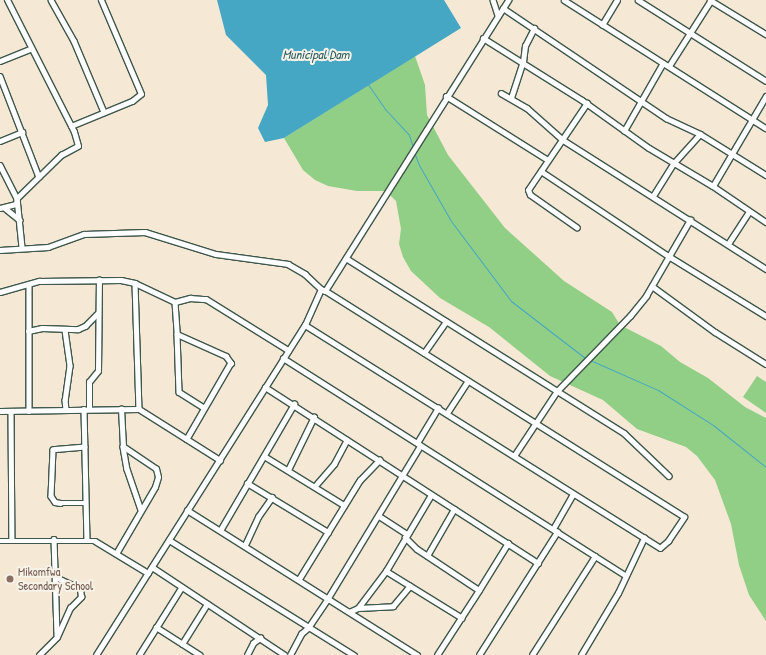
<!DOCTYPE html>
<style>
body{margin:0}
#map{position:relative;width:766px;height:655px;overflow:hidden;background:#f5e8d5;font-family:"Patrick Hand",sans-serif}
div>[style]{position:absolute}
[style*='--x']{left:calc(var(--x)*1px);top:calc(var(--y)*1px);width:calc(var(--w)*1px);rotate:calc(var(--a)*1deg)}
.green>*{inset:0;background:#90cf85}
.water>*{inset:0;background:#46a7c5}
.stream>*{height:1px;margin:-0.5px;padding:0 0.5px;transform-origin:0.5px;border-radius:0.5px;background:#46a7c5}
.roads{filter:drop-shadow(1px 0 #3f574c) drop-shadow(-1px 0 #3f574c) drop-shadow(0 1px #3f574c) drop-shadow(0 -1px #3f574c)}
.street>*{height:4.5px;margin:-2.25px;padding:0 2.25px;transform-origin:2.25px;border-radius:2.25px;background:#fff}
.dots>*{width:11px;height:11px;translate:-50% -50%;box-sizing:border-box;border:2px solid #f7f3e8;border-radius:50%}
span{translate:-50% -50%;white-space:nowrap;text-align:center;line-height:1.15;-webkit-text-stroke:4px #f7f3e8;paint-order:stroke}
.education-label{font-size:12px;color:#785e54}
.left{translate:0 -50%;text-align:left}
.water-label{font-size:13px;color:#2b5d60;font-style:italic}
</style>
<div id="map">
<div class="green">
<i style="clip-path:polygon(415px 56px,425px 85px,427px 115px,448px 155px,505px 228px,564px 281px,612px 312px,620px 325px,661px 346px,680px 362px,708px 378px,745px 407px,766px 418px,766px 621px,749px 595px,739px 565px,731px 524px,715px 480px,697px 456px,686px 447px,637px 429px,603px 400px,550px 376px,489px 327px,440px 298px,411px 271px,403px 257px,399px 244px,401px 229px,396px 201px,386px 191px,357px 191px,328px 186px,315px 180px,303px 170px,284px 138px)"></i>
<i style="clip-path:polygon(757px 376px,766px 382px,766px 413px,743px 397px)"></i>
</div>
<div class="water">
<i style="clip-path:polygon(217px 0,444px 0,461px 28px,284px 138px,265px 142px,258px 128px,268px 105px,266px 75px,226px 35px)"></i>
</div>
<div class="stream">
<i style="--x:367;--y:83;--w:32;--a:55"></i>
<i style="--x:385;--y:109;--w:35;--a:47"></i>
<i style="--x:409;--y:135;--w:13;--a:72"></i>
<i style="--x:414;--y:152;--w:14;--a:69"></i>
<i style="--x:419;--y:165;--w:64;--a:60.3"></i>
<i style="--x:451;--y:221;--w:100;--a:53.1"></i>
<i style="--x:511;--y:301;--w:93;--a:37.6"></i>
<i style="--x:590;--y:360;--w:74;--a:23.8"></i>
<i style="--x:658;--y:390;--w:65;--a:32.5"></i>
<i style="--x:713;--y:425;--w:68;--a:38.4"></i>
</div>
<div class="roads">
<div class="street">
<i style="--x:51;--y:0;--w:47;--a:60.7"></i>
<i style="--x:74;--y:41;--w:77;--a:67.1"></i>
<i style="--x:493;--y:0;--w:16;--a:72"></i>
<i style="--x:564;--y:0;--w:239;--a:32.4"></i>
<i style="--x:638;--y:0;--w:151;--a:32.3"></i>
<i style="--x:710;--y:0;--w:66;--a:31.3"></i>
<i style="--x:503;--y:8;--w:197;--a:34"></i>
<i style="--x:666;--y:118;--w:38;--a:25"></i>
<i style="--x:700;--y:134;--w:78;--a:31.8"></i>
<i style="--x:602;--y:25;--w:29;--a:-59"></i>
<i style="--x:483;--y:38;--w:117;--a:32.1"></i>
<i style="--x:582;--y:100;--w:82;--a:35.6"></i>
<i style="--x:649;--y:148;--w:74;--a:30.7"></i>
<i style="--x:713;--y:186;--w:64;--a:34.2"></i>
<i style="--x:0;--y:61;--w:32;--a:-22"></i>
<i style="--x:669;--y:66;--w:78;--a:-57.5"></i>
<i style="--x:0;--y:76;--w:108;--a:68.9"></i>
<i style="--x:501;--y:93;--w:30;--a:30"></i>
<i style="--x:527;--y:108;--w:48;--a:41.6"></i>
<i style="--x:563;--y:140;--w:241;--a:32.4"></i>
<i style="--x:446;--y:96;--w:120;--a:32.1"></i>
<i style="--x:511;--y:98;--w:38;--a:-72"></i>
<i style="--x:523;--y:62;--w:16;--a:-83"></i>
<i style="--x:525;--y:46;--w:20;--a:-63"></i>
<i style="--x:71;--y:126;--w:66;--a:-22.3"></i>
<i style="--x:132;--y:101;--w:11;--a:-38"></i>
<i style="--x:141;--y:94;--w:102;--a:-113.1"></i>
<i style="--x:624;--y:131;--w:78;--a:-60.2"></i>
<i style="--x:0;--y:141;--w:24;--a:-22"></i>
<i style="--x:0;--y:165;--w:37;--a:63"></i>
<i style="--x:17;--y:198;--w:49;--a:84.2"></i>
<i style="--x:541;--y:171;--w:155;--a:33.7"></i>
<i style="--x:670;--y:257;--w:113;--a:31.6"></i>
<i style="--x:713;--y:186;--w:104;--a:-59.5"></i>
<i style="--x:653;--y:196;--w:38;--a:-58"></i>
<i style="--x:673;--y:164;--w:40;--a:-48"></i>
<i style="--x:0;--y:208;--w:16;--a:-14"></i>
<i style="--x:16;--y:204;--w:6;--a:-81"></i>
<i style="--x:17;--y:198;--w:62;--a:-44.3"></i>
<i style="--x:61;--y:155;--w:19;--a:-28"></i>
<i style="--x:78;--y:146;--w:15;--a:-106"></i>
<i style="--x:74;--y:132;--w:148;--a:-116.9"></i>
<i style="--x:5;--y:208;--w:19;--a:39"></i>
<i style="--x:577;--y:228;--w:57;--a:-144.9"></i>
<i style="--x:530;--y:195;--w:5;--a:-112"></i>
<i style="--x:528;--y:190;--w:105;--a:-55.9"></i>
<i style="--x:728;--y:244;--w:38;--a:-57"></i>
<i style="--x:0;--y:250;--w:48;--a:-3.6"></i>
<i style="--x:48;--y:247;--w:38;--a:-20"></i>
<i style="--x:84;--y:234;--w:61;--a:-1.9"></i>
<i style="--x:145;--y:232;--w:74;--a:17.2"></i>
<i style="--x:216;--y:254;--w:73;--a:7.9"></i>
<i style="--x:288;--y:264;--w:20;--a:30"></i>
<i style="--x:305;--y:274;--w:22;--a:43"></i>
<i style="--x:346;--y:258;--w:328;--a:32.2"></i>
<i style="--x:624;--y:433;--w:62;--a:43.7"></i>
<i style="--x:135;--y:283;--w:126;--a:88.2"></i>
<i style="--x:29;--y:285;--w:126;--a:90"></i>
<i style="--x:652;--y:286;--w:78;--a:36.1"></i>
<i style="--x:715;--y:332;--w:60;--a:32.1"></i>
<i style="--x:0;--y:292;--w:41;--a:-15.8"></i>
<i style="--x:39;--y:281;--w:82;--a:-0.7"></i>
<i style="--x:121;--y:280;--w:14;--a:12"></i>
<i style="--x:135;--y:283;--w:44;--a:25.4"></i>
<i style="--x:175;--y:302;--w:16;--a:-15"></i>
<i style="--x:190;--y:298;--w:16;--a:4"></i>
<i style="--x:206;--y:299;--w:97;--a:31.9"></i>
<i style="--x:175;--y:302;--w:32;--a:86"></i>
<i style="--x:177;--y:334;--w:54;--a:24.2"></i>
<i style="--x:226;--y:356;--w:9;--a:54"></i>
<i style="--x:231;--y:363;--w:88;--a:120.1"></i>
<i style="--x:305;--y:325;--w:419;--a:32.1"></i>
<i style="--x:660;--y:548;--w:11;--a:-41"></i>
<i style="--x:668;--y:541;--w:29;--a:-56"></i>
<i style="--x:684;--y:517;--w:424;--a:-147.8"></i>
<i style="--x:65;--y:330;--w:36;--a:82"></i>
<i style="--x:70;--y:366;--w:34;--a:98"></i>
<i style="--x:65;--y:400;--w:10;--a:84"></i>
<i style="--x:28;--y:331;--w:14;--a:-12"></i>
<i style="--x:42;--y:328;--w:36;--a:2"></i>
<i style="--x:78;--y:329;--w:8;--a:-23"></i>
<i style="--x:85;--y:326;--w:18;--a:-45"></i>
<i style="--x:177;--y:334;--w:58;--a:88"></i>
<i style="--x:179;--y:392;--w:28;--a:32"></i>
<i style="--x:424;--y:353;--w:38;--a:-55"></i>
<i style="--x:283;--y:358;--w:405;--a:32.4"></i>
<i style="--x:265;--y:387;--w:325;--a:32.8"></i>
<i style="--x:84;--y:409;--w:131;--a:88.7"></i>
<i style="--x:89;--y:409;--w:27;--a:-90"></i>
<i style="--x:89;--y:382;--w:14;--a:-51"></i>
<i style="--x:98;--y:371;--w:91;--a:-89.4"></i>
<i style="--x:0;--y:411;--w:139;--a:-0.8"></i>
<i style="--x:139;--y:409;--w:96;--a:32.2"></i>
<i style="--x:11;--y:411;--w:129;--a:89.6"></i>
<i style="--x:447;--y:413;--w:38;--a:-57"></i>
<i style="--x:417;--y:443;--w:41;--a:-59"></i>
<i style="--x:85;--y:447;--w:32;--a:175"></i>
<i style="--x:53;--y:450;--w:46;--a:92.5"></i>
<i style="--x:51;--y:496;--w:7;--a:56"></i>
<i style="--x:55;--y:502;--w:5;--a:11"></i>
<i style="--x:60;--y:503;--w:26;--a:0"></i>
<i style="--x:123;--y:447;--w:22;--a:80"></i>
<i style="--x:127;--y:469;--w:43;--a:71.1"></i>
<i style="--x:264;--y:456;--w:94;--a:31.5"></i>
<i style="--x:514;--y:456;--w:78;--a:-56.5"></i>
<i style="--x:557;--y:391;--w:105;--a:-45.8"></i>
<i style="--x:630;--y:316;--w:26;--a:-51"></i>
<i style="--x:646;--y:296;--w:88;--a:-59.9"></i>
<i style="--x:288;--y:470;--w:59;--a:-63.9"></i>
<i style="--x:247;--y:483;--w:95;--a:31.2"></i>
<i style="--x:315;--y:486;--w:29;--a:-49"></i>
<i style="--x:334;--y:464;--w:27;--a:-62"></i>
<i style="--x:187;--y:510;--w:272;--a:32.2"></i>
<i style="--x:379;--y:516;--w:33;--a:33"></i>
<i style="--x:221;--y:529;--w:145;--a:-59.7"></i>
<i style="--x:553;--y:529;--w:40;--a:-60.3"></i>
<i style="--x:405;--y:537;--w:17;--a:45"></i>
<i style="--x:417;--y:549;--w:74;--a:33.5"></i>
<i style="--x:479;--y:590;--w:55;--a:-58.3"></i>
<i style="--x:54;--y:539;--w:96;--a:88.2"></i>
<i style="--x:169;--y:540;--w:218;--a:31.9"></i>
<i style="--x:0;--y:541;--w:95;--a:0"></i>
<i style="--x:95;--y:541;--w:62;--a:31.1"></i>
<i style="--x:245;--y:545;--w:31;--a:-65"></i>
<i style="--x:258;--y:517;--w:24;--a:-55"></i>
<i style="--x:117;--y:552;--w:75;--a:-59.7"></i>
<i style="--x:155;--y:487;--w:10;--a:-73"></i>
<i style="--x:158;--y:477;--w:8;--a:-104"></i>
<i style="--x:156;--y:469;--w:40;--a:-146"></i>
<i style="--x:123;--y:447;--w:38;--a:-93"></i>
<i style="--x:427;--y:556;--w:54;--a:-60.1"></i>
<i style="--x:152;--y:567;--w:159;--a:33.5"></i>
<i style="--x:386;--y:571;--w:89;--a:31.7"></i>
<i style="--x:299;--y:579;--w:116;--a:-58.4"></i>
<i style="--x:360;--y:480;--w:28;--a:-46"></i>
<i style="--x:358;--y:608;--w:46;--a:-52.9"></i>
<i style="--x:386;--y:571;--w:88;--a:-59.4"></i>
<i style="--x:349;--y:612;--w:10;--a:-24"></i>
<i style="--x:358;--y:608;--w:35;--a:-3"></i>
<i style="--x:393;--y:606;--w:26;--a:-50"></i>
<i style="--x:156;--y:627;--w:52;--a:32.5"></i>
<i style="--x:182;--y:644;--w:47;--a:-58"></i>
<i style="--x:39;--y:655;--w:25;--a:-45"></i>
<i style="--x:57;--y:637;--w:32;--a:-66"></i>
<i style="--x:70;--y:608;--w:16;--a:-45"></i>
<i style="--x:81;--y:597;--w:8;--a:-97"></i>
<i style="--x:80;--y:589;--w:26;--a:-155"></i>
<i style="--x:96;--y:655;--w:391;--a:-57.7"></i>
<i style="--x:305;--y:325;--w:39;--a:-66"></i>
<i style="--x:321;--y:289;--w:4;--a:27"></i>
<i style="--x:325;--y:291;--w:344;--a:-57.8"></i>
<i style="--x:139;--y:655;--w:79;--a:-57.9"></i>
<i style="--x:247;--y:655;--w:13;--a:-63"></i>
<i style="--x:253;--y:643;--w:9;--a:-36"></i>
<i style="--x:290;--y:655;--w:24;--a:-62"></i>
<i style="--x:301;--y:634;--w:9;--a:-41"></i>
<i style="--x:308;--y:628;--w:36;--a:-56"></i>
<i style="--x:328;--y:598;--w:178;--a:-58.8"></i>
<i style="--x:437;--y:655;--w:77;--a:-57.1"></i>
<i style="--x:479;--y:655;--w:146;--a:-57.6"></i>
<i style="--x:532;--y:655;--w:117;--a:-57.5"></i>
<i style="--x:581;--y:655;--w:72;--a:-59.2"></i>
<i style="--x:618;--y:593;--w:61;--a:-64.7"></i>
</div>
</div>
<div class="dots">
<i style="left:10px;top:579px;background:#8d6e63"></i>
</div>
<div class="education-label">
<span class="left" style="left:18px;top:579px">Mikomfwa<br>Secondary School</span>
</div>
<div class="water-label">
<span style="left:316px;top:54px">Municipal Dam</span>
</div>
</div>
